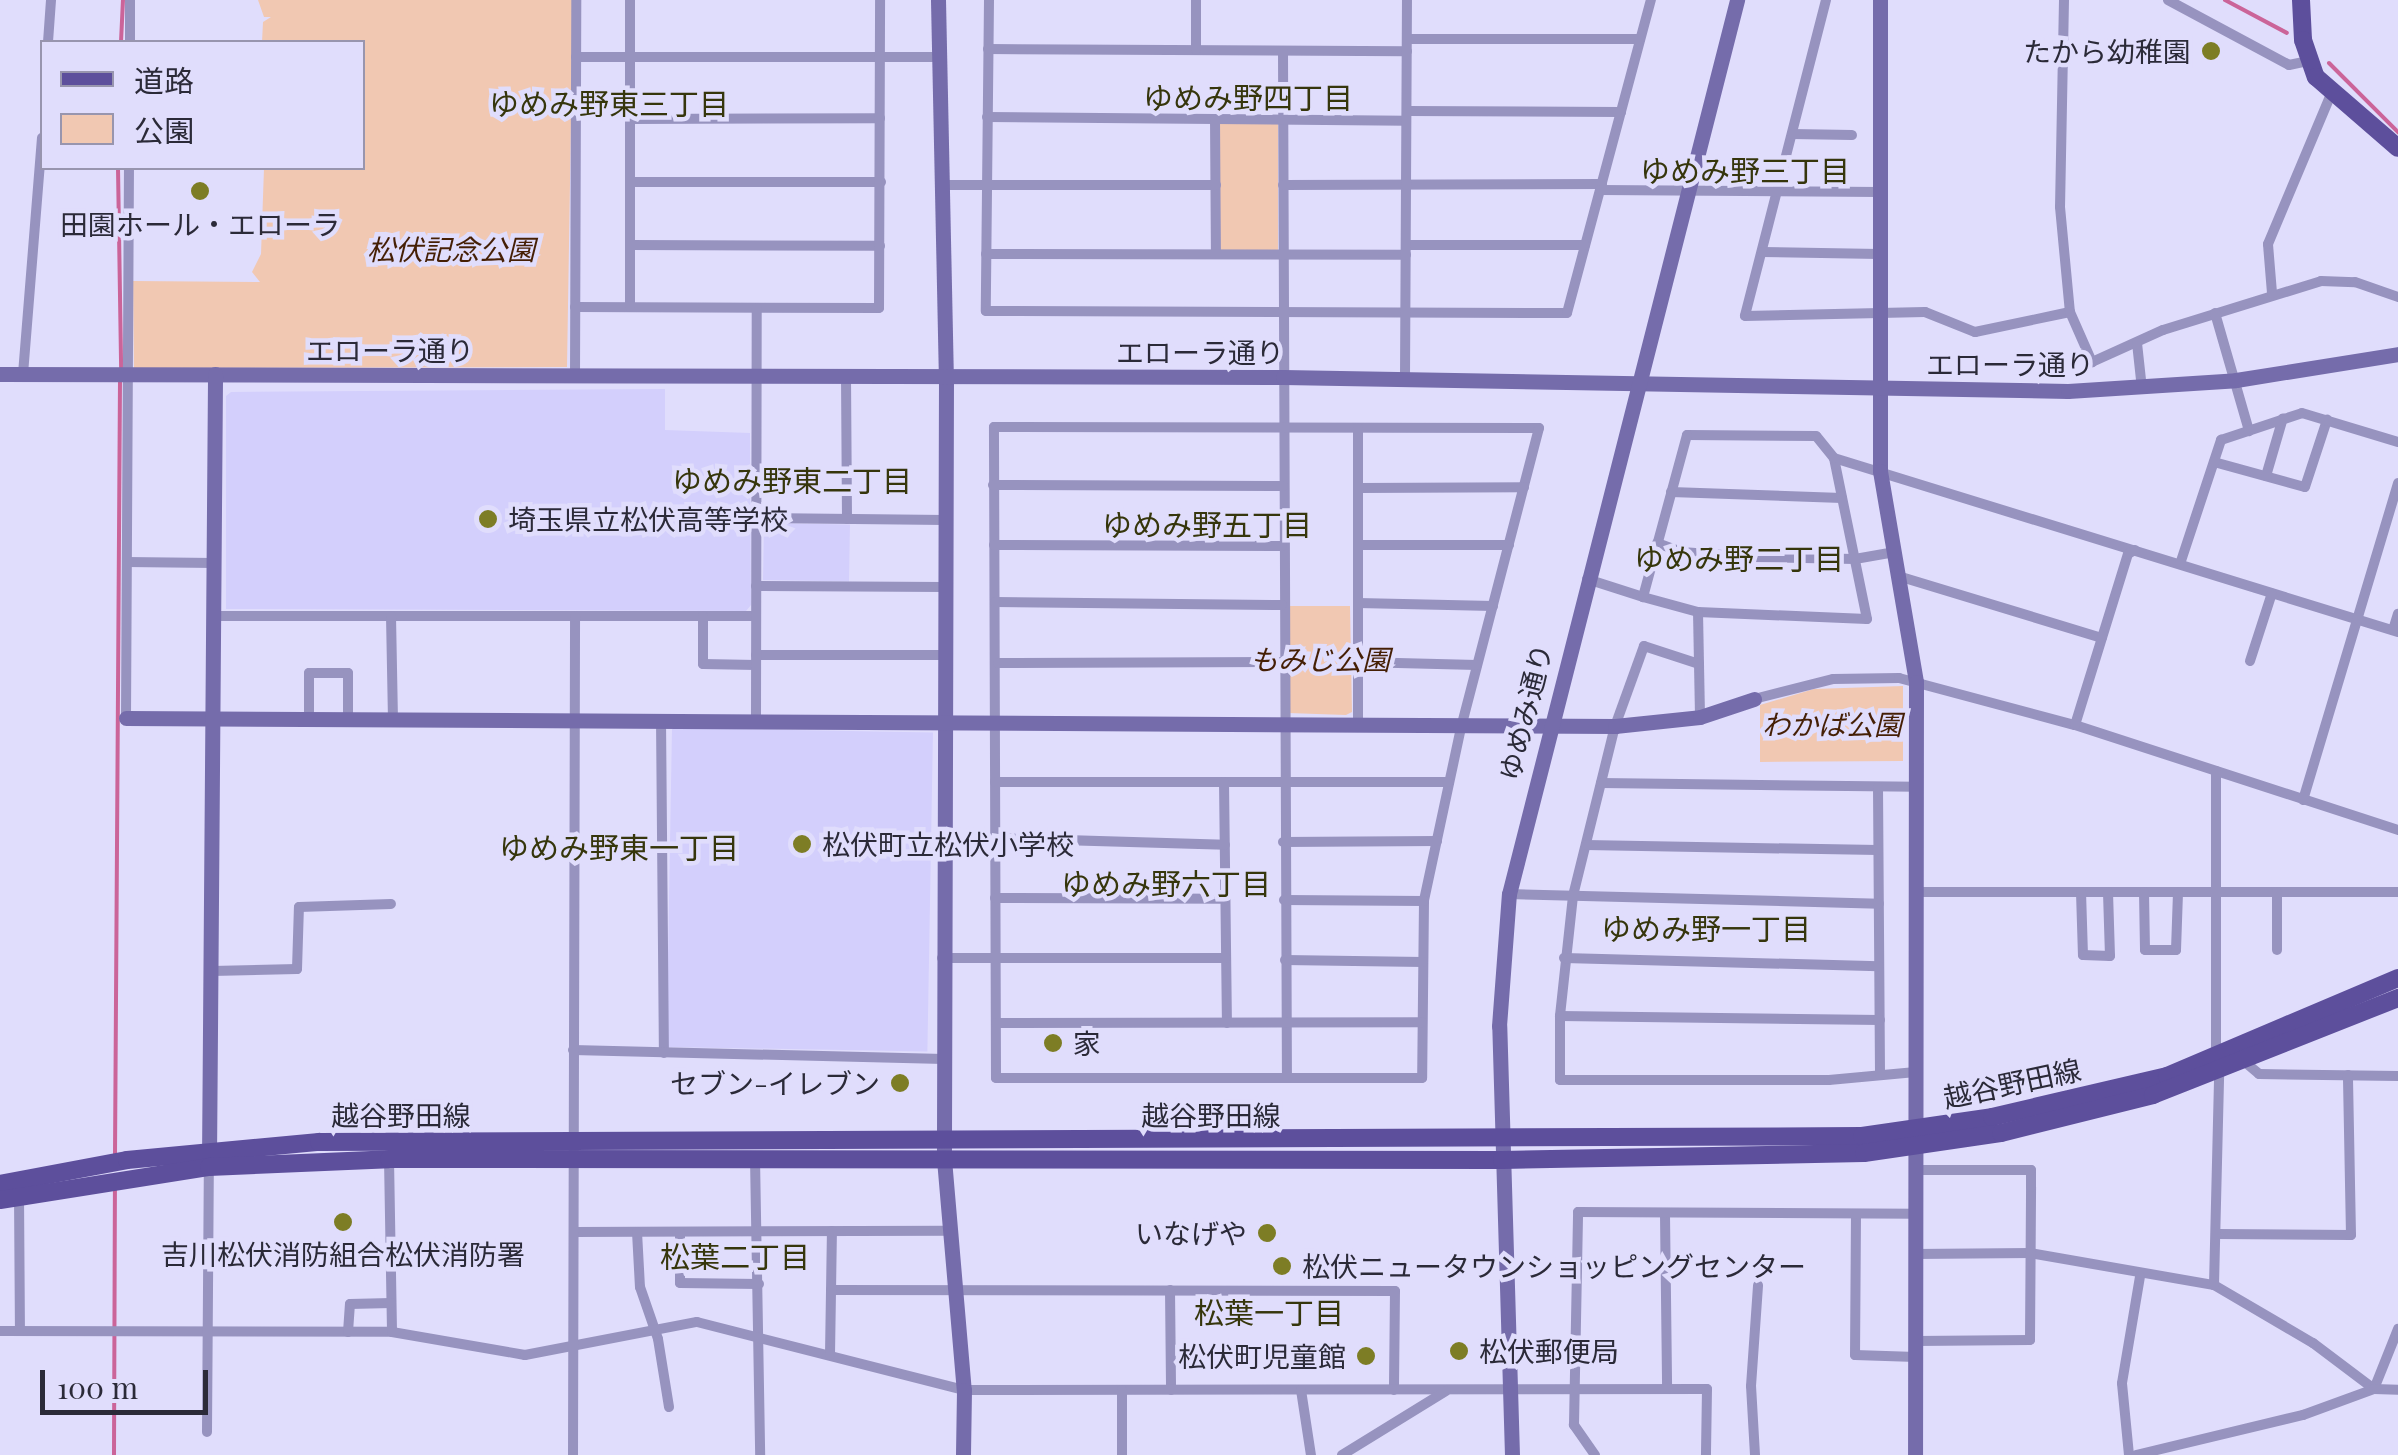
<!DOCTYPE html>
<meta charset="utf-8">
<style>
body{margin:0}
#map{position:relative;width:2398px;height:1455px;overflow:hidden;background:#e0ddfc;font-family:"Playfair Display","Noto Sans JP",serif}
div>[style]{position:absolute}
[style*='--x']{left:calc(var(--x)*1px);top:calc(var(--y)*1px);width:calc(var(--w)*1px);rotate:calc(var(--a)*1deg)}
.built>*{inset:0;background:#d3cffc;transform-origin:0 0}
.green>*{inset:0;background:#f1c8b2;transform-origin:0 0}
.stream>*{height:4px;margin:-2px;padding:0 2px;transform-origin:2px;border-radius:2px;background:#cb6499}
.street>*{height:10px;margin:-5px;padding:0 5px;transform-origin:5px;border-radius:5px;background:#9793bf}
.secondary>*{height:15px;margin:-7.5px;padding:0 7.5px;transform-origin:7.5px;border-radius:7.5px;background:#756cab}
.primary>*{height:18px;margin:-9px;padding:0 9px;transform-origin:9px;border-radius:9px;background:#5d4f9c}
.dots>*{width:28px;height:28px;translate:-50% -50%;box-sizing:border-box;border:5px solid #e0ddfc;border-radius:50%}
span{translate:-50% -50%;white-space:nowrap;text-align:center;line-height:1.15;-webkit-text-stroke:9px #e0ddfc;paint-order:stroke}
.poi-label{font-size:28px;color:#2b2a38}
.right{translate:-100% -50%;text-align:right}
.left{translate:0 -50%;text-align:left}
.park-label{font-size:28px;color:#451f05;font-style:italic}
.street-label{font-size:28px;color:#2b2a38}
.neighbourhood-label{font-size:30px;color:#36360c}
.legend{position:absolute;left:40px;top:40px;width:325px;height:130px;box-sizing:border-box;background:#e0ddfc;border:2px solid #9895ae;margin:0;padding:12px 18px;list-style:none;font-size:30px;color:#2b2a38}
.legend li{display:flex;align-items:center;gap:20px;height:50px}
.legend b{width:50px;border:2px solid #9895ae}
.scale{position:absolute;left:40px;top:1370px;width:168px;height:45px;box-sizing:border-box;border:5px solid #2b2a38;border-top:0;padding-left:12px;font-size:30px;line-height:35px;white-space:nowrap;color:#2b2a38;-webkit-text-stroke:8px #e0ddfc;paint-order:stroke}
</style>
<div id="map">
<div class="built">
<i style="clip-path:polygon(665px 389px,665px 430px,750px 433px,751px 605px,746px 611px,226px 609px,226px 396px,231px 392px)"></i>
<i style="left:764px;top:523px;width:86px;height:57px;rotate:1deg"></i>
<i style="left:672px;top:728px;width:261px;height:319px;rotate:1deg"></i>
</div>
<div class="green">
<i style="clip-path:polygon(258px 0,573px 0,567px 367px,134px 368px,133px 281px,260px 282px,252px 272px,261px 254px,264px 168px,362px 168px,362px 42px,262px 42px,263px 22px,271px 17px,264px 17px)"></i>
<i style="left:1220px;top:124px;width:58px;height:126px"></i>
<i style="clip-path:polygon(1289px 606px,1350px 606px,1352px 712px,1346px 715px,1288px 713px)"></i>
<i style="clip-path:polygon(1903px 686px,1903px 761px,1760px 762px,1760px 705px,1814px 689px)"></i>
</div>
<div class="stream">
<i style="--x:2225;--y:0;--w:70;--a:28"></i>
<i style="--x:121;--y:42;--w:42;--a:-87.3"></i>
<i style="--x:2329;--y:63;--w:98;--a:45"></i>
<i style="--x:118;--y:168;--w:202;--a:89.1"></i>
<i style="--x:115;--y:1155;--w:775;--a:-89.63"></i>
<i style="--x:114;--y:1455;--w:265;--a:-89.8"></i>
</div>
<div class="street">
<i style="--x:989;--y:0;--w:311;--a:90.6"></i>
<i style="--x:986;--y:311;--w:581;--a:0.2"></i>
<i style="--x:1567;--y:313;--w:324;--a:-75"></i>
<i style="--x:1826;--y:0;--w:326;--a:104.4"></i>
<i style="--x:1745;--y:316;--w:180;--a:-1.3"></i>
<i style="--x:1925;--y:312;--w:54;--a:21.8"></i>
<i style="--x:1975;--y:332;--w:97;--a:-11.9"></i>
<i style="--x:2064;--y:0;--w:207;--a:91.1"></i>
<i style="--x:2060;--y:207;--w:105;--a:84.6"></i>
<i style="--x:2070;--y:312;--w:55;--a:66.3"></i>
<i style="--x:2092;--y:362;--w:78;--a:-24.3"></i>
<i style="--x:2163;--y:330;--w:165;--a:-17.2"></i>
<i style="--x:2321;--y:281;--w:34;--a:2"></i>
<i style="--x:2355;--y:282;--w:46;--a:19.2"></i>
<i style="--x:2168;--y:0;--w:137;--a:28.2"></i>
<i style="--x:2289;--y:65;--w:19;--a:-12"></i>
<i style="--x:1407;--y:39;--w:233;--a:0"></i>
<i style="--x:48;--y:42;--w:42;--a:-85.9"></i>
<i style="--x:130;--y:42;--w:42;--a:-90"></i>
<i style="--x:988;--y:49;--w:419;--a:0.3"></i>
<i style="--x:1196;--y:50;--w:50;--a:-90"></i>
<i style="--x:1283;--y:51;--w:1027;--a:89.78"></i>
<i style="--x:576;--y:57;--w:363;--a:0"></i>
<i style="--x:1407;--y:111;--w:214;--a:0.3"></i>
<i style="--x:987;--y:117;--w:419;--a:0.5"></i>
<i style="--x:630;--y:119;--w:250;--a:-0.2"></i>
<i style="--x:1215;--y:119;--w:135;--a:89.6"></i>
<i style="--x:1792;--y:134;--w:60;--a:1"></i>
<i style="--x:630;--y:182;--w:251;--a:0"></i>
<i style="--x:942;--y:185;--w:274;--a:0"></i>
<i style="--x:1283;--y:185;--w:319;--a:-0.2"></i>
<i style="--x:1600;--y:190;--w:279;--a:0.4"></i>
<i style="--x:630;--y:245;--w:250;--a:0.2"></i>
<i style="--x:1406;--y:245;--w:179;--a:0"></i>
<i style="--x:1762;--y:252;--w:117;--a:1"></i>
<i style="--x:986;--y:254;--w:420;--a:0.1"></i>
<i style="--x:2272;--y:293;--w:49;--a:-94.7"></i>
<i style="--x:2268;--y:244;--w:163;--a:-67.2"></i>
<i style="--x:575;--y:307;--w:304;--a:0.2"></i>
<i style="--x:879;--y:308;--w:308;--a:-89.8"></i>
<i style="--x:630;--y:307;--w:307;--a:-90"></i>
<i style="--x:2215;--y:313;--w:123;--a:73.9"></i>
<i style="--x:2137;--y:343;--w:46;--a:83.8"></i>
<i style="--x:23;--y:374;--w:237;--a:-85.4"></i>
<i style="--x:575;--y:375;--w:375;--a:-89.8"></i>
<i style="--x:846;--y:376;--w:143;--a:89.6"></i>
<i style="--x:1405;--y:378;--w:378;--a:-89.7"></i>
<i style="--x:994;--y:427;--w:545;--a:0.11"></i>
<i style="--x:1539;--y:428;--w:305;--a:104.6"></i>
<i style="--x:1462;--y:723;--w:182;--a:102.1"></i>
<i style="--x:1424;--y:901;--w:177;--a:90.6"></i>
<i style="--x:1422;--y:1078;--w:426;--a:180"></i>
<i style="--x:996;--y:1078;--w:651;--a:-90.18"></i>
<i style="--x:1834;--y:458;--w:590;--a:17.15"></i>
<i style="--x:2214;--y:462;--w:94;--a:15.4"></i>
<i style="--x:2305;--y:487;--w:71;--a:-71.8"></i>
<i style="--x:2266;--y:476;--w:60;--a:-73.7"></i>
<i style="--x:993;--y:485;--w:290;--a:0.2"></i>
<i style="--x:1358;--y:488;--w:166;--a:-0.3"></i>
<i style="--x:1671;--y:492;--w:171;--a:2"></i>
<i style="--x:756;--y:518;--w:189;--a:0.6"></i>
<i style="--x:1657;--y:543;--w:27;--a:20"></i>
<i style="--x:1682;--y:552;--w:68;--a:4.2"></i>
<i style="--x:1750;--y:557;--w:105;--a:1.1"></i>
<i style="--x:1855;--y:559;--w:39;--a:-10"></i>
<i style="--x:994;--y:545;--w:288;--a:0.2"></i>
<i style="--x:1358;--y:545;--w:151;--a:0"></i>
<i style="--x:127;--y:562;--w:87;--a:0.7"></i>
<i style="--x:2180;--y:564;--w:131;--a:-71.7"></i>
<i style="--x:2221;--y:440;--w:85;--a:-18.4"></i>
<i style="--x:2302;--y:413;--w:100;--a:16.8"></i>
<i style="--x:1898;--y:576;--w:213;--a:16.9"></i>
<i style="--x:1587;--y:579;--w:59;--a:17.8"></i>
<i style="--x:1643;--y:597;--w:57;--a:15.3"></i>
<i style="--x:1698;--y:612;--w:169;--a:2.4"></i>
<i style="--x:1867;--y:619;--w:164;--a:-101.6"></i>
<i style="--x:1834;--y:458;--w:28;--a:-129"></i>
<i style="--x:1816;--y:436;--w:129;--a:-179.6"></i>
<i style="--x:1687;--y:435;--w:168;--a:105.2"></i>
<i style="--x:756;--y:586;--w:188;--a:0.3"></i>
<i style="--x:995;--y:602;--w:287;--a:0.6"></i>
<i style="--x:1358;--y:603;--w:135;--a:1.3"></i>
<i style="--x:1698;--y:612;--w:105;--a:88.9"></i>
<i style="--x:215;--y:616;--w:541;--a:0"></i>
<i style="--x:391;--y:616;--w:103;--a:88.9"></i>
<i style="--x:703;--y:616;--w:48;--a:90"></i>
<i style="--x:703;--y:664;--w:53;--a:1.1"></i>
<i style="--x:2393;--y:630;--w:17;--a:-73"></i>
<i style="--x:756;--y:655;--w:188;--a:0"></i>
<i style="--x:2250;--y:661;--w:71;--a:-72.1"></i>
<i style="--x:1358;--y:662;--w:119;--a:1.4"></i>
<i style="--x:998;--y:663;--w:284;--a:-0.2"></i>
<i style="--x:1699;--y:664;--w:58;--a:-161.9"></i>
<i style="--x:1644;--y:646;--w:85;--a:109.9"></i>
<i style="--x:1615;--y:726;--w:175;--a:103.9"></i>
<i style="--x:1573;--y:896;--w:121;--a:96.2"></i>
<i style="--x:1560;--y:1016;--w:64;--a:90"></i>
<i style="--x:1560;--y:1080;--w:269;--a:0"></i>
<i style="--x:1829;--y:1080;--w:87;--a:-5.3"></i>
<i style="--x:1754;--y:699;--w:81;--a:-14.2"></i>
<i style="--x:1833;--y:679;--w:66;--a:-0.9"></i>
<i style="--x:1899;--y:678;--w:182;--a:15"></i>
<i style="--x:2075;--y:725;--w:340;--a:18"></i>
<i style="--x:126;--y:718;--w:550;--a:-89.69"></i>
<i style="--x:309;--y:719;--w:46;--a:-90"></i>
<i style="--x:309;--y:673;--w:39;--a:0"></i>
<i style="--x:348;--y:673;--w:46;--a:90"></i>
<i style="--x:661;--y:719;--w:334;--a:89.5"></i>
<i style="--x:756;--y:719;--w:411;--a:-89.9"></i>
<i style="--x:1358;--y:723;--w:295;--a:-90"></i>
<i style="--x:2075;--y:725;--w:179;--a:-72.8"></i>
<i style="--x:2128;--y:554;--w:8;--a:-30"></i>
<i style="--x:995;--y:782;--w:454;--a:0"></i>
<i style="--x:1224;--y:782;--w:241;--a:89.3"></i>
<i style="--x:1601;--y:783;--w:315;--a:0.7"></i>
<i style="--x:1878;--y:787;--w:288;--a:89.6"></i>
<i style="--x:2303;--y:800;--w:331;--a:-73.3"></i>
<i style="--x:995;--y:838;--w:230;--a:1.7"></i>
<i style="--x:1283;--y:842;--w:154;--a:-0.4"></i>
<i style="--x:1586;--y:845;--w:292;--a:1"></i>
<i style="--x:1916;--y:892;--w:482;--a:0"></i>
<i style="--x:2081;--y:892;--w:63;--a:88.2"></i>
<i style="--x:2083;--y:955;--w:27;--a:2"></i>
<i style="--x:2110;--y:956;--w:64;--a:-91.8"></i>
<i style="--x:2144;--y:892;--w:58;--a:89"></i>
<i style="--x:2145;--y:950;--w:31;--a:0"></i>
<i style="--x:2176;--y:950;--w:58;--a:-88"></i>
<i style="--x:1509;--y:894;--w:370;--a:1.5"></i>
<i style="--x:995;--y:898;--w:230;--a:0.2"></i>
<i style="--x:1284;--y:900;--w:140;--a:0.4"></i>
<i style="--x:2277;--y:950;--w:58;--a:-90"></i>
<i style="--x:942;--y:958;--w:284;--a:0"></i>
<i style="--x:1564;--y:958;--w:315;--a:1.5"></i>
<i style="--x:1285;--y:960;--w:138;--a:0.8"></i>
<i style="--x:212;--y:971;--w:85;--a:-1.3"></i>
<i style="--x:297;--y:969;--w:62;--a:-88.2"></i>
<i style="--x:299;--y:907;--w:92;--a:-1.9"></i>
<i style="--x:1560;--y:1016;--w:320;--a:0.7"></i>
<i style="--x:996;--y:1023;--w:426;--a:-0.1"></i>
<i style="--x:573;--y:1050;--w:371;--a:1.4"></i>
<i style="--x:2216;--y:1057;--w:286;--a:-90"></i>
<i style="--x:2246;--y:1063;--w:17;--a:40"></i>
<i style="--x:2259;--y:1074;--w:139;--a:0.8"></i>
<i style="--x:755;--y:1158;--w:297;--a:89"></i>
<i style="--x:389;--y:1159;--w:173;--a:89"></i>
<i style="--x:19;--y:1195;--w:136;--a:89.6"></i>
<i style="--x:1856;--y:1214;--w:141;--a:90.4"></i>
<i style="--x:1855;--y:1355;--w:61;--a:1.9"></i>
<i style="--x:1665;--y:1215;--w:171;--a:89.3"></i>
<i style="--x:574;--y:1232;--w:376;--a:-0.2"></i>
<i style="--x:637;--y:1232;--w:55;--a:86.9"></i>
<i style="--x:640;--y:1287;--w:55;--a:70.9"></i>
<i style="--x:658;--y:1339;--w:69;--a:80.8"></i>
<i style="--x:680;--y:1232;--w:51;--a:90"></i>
<i style="--x:680;--y:1283;--w:79;--a:0.7"></i>
<i style="--x:2217;--y:1234;--w:134;--a:0.4"></i>
<i style="--x:2351;--y:1235;--w:160;--a:-91.1"></i>
<i style="--x:1915;--y:1254;--w:115;--a:-0.5"></i>
<i style="--x:2030;--y:1253;--w:187;--a:9.9"></i>
<i style="--x:2214;--y:1285;--w:115;--a:30.4"></i>
<i style="--x:2313;--y:1343;--w:76;--a:37"></i>
<i style="--x:2374;--y:1389;--w:65;--a:-68.2"></i>
<i style="--x:2214;--y:1285;--w:211;--a:-88.6"></i>
<i style="--x:831;--y:1290;--w:564;--a:0.1"></i>
<i style="--x:1395;--y:1291;--w:99;--a:90.6"></i>
<i style="--x:1170;--y:1290;--w:100;--a:89.4"></i>
<i style="--x:0;--y:1331;--w:392;--a:0.1"></i>
<i style="--x:392;--y:1332;--w:135;--a:9.8"></i>
<i style="--x:525;--y:1355;--w:175;--a:-10.9"></i>
<i style="--x:697;--y:1322;--w:276;--a:14.3"></i>
<i style="--x:964;--y:1390;--w:743;--a:-0.08"></i>
<i style="--x:1707;--y:1389;--w:66;--a:90.9"></i>
<i style="--x:348;--y:1332;--w:28;--a:-86"></i>
<i style="--x:350;--y:1304;--w:41;--a:-1.4"></i>
<i style="--x:1916;--y:1341;--w:114;--a:-0.5"></i>
<i style="--x:2030;--y:1340;--w:153;--a:-89.6"></i>
<i style="--x:2031;--y:1187;--w:17;--a:-90"></i>
<i style="--x:2031;--y:1170;--w:115;--a:180"></i>
<i style="--x:830;--y:1355;--w:124;--a:-89.1"></i>
<i style="--x:1301;--y:1390;--w:66;--a:81.3"></i>
<i style="--x:207;--y:1432;--w:265;--a:-89.6"></i>
<i style="--x:573;--y:1455;--w:839;--a:-89.86"></i>
<i style="--x:1122;--y:1455;--w:65;--a:-90"></i>
<i style="--x:1342;--y:1455;--w:122;--a:-31.6"></i>
<i style="--x:1595;--y:1455;--w:37;--a:-125"></i>
<i style="--x:1574;--y:1425;--w:213;--a:-88.9"></i>
<i style="--x:1578;--y:1212;--w:338;--a:0.3"></i>
<i style="--x:1755;--y:1455;--w:69;--a:-93.3"></i>
<i style="--x:1751;--y:1386;--w:101;--a:-86"></i>
<i style="--x:2129;--y:1455;--w:72;--a:-95.6"></i>
<i style="--x:2122;--y:1383;--w:108;--a:-80.4"></i>
<i style="--x:2136;--y:1455;--w:172;--a:-13.5"></i>
<i style="--x:2303;--y:1415;--w:76;--a:-20.1"></i>
<i style="--x:2374;--y:1389;--w:24;--a:2"></i>
</div>
<div class="secondary">
<i style="--x:938;--y:0;--w:377;--a:88.8"></i>
<i style="--x:946;--y:377;--w:782;--a:90.15"></i>
<i style="--x:944;--y:1159;--w:232;--a:85.1"></i>
<i style="--x:964;--y:1390;--w:65;--a:90.9"></i>
<i style="--x:1880;--y:0;--w:471;--a:90"></i>
<i style="--x:1880;--y:471;--w:214;--a:80.3"></i>
<i style="--x:1916;--y:682;--w:773;--a:90.07"></i>
<i style="--x:0;--y:374;--w:1283;--a:0.13"></i>
<i style="--x:1283;--y:377;--w:785;--a:1.02"></i>
<i style="--x:2068;--y:391;--w:168;--a:-3.7"></i>
<i style="--x:2236;--y:380;--w:164;--a:-9.1"></i>
<i style="--x:126;--y:718;--w:1489;--a:0.31"></i>
<i style="--x:1615;--y:726;--w:85;--a:-6"></i>
<i style="--x:1700;--y:717;--w:57;--a:-18.4"></i>
<i style="--x:209;--y:1160;--w:786;--a:-89.56"></i>
<i style="--x:1512;--y:1455;--w:429;--a:-91.7"></i>
<i style="--x:1499;--y:1026;--w:132;--a:-85.7"></i>
<i style="--x:1509;--y:894;--w:923;--a:-75.69"></i>
</div>
<div class="primary">
<i style="--x:2301;--y:0;--w:40;--a:87.1"></i>
<i style="--x:2303;--y:40;--w:39;--a:71"></i>
<i style="--x:2316;--y:77;--w:108;--a:40.9"></i>
<i style="--x:0;--y:1184;--w:129;--a:-10.7"></i>
<i style="--x:127;--y:1160;--w:193;--a:-5.4"></i>
<i style="--x:319;--y:1142;--w:1543;--a:-0.22"></i>
<i style="--x:1862;--y:1136;--w:131;--a:-8.3"></i>
<i style="--x:1992;--y:1117;--w:180;--a:-13.2"></i>
<i style="--x:2167;--y:1076;--w:251;--a:-23"></i>
<i style="--x:0;--y:1200;--w:212;--a:-9"></i>
<i style="--x:209;--y:1167;--w:180;--a:-2.5"></i>
<i style="--x:389;--y:1159;--w:1113;--a:0.05"></i>
<i style="--x:1502;--y:1160;--w:362;--a:-1.1"></i>
<i style="--x:1864;--y:1153;--w:138;--a:-8.3"></i>
<i style="--x:2001;--y:1133;--w:157;--a:-14"></i>
<i style="--x:2153;--y:1095;--w:264;--a:-21.6"></i>
</div>
<div class="dots">
<i style="left:2211px;top:51px;background:#7d7d25"></i>
<i style="left:200px;top:191px;background:#7d7d25"></i>
<i style="left:488px;top:519px;background:#7d7d25"></i>
<i style="left:802px;top:844px;background:#7d7d25"></i>
<i style="left:1053px;top:1043px;background:#7d7d25"></i>
<i style="left:900px;top:1083px;background:#7d7d25"></i>
<i style="left:343px;top:1222px;background:#7d7d25"></i>
<i style="left:1267px;top:1233px;background:#7d7d25"></i>
<i style="left:1282px;top:1266px;background:#7d7d25"></i>
<i style="left:1459px;top:1351px;background:#7d7d25"></i>
<i style="left:1366px;top:1356px;background:#7d7d25"></i>
</div>
<div class="poi-label">
<span class="right" style="left:2191px;top:51px">たから幼稚園</span>
<span style="left:200px;top:224px">田園ホール・エローラ</span>
<span class="left" style="left:508px;top:519px">埼玉県立松伏高等学校</span>
<span class="left" style="left:822px;top:844px">松伏町立松伏小学校</span>
<span class="left" style="left:1073px;top:1043px">家</span>
<span class="right" style="left:880px;top:1083px">セブン-イレブン</span>
<span class="right" style="left:1247px;top:1233px">いなげや</span>
<span style="left:343px;top:1254px">吉川松伏消防組合松伏消防署</span>
<span class="left" style="left:1302px;top:1266px">松伏ニュータウンショッピングセンター</span>
<span class="left" style="left:1479px;top:1351px">松伏郵便局</span>
<span class="right" style="left:1346px;top:1356px">松伏町児童館</span>
</div>
<div class="park-label">
<span style="left:451px;top:249px">松伏記念公園</span>
<span style="left:1320px;top:659px">もみじ公園</span>
<span style="left:1832px;top:724px">わかば公園</span>
</div>
<div class="street-label">
<span style="left:390px;top:350px">エローラ通り</span>
<span style="left:1200px;top:352px">エローラ通り</span>
<span style="left:2010px;top:364px">エローラ通り</span>
<span style="left:1525px;top:712px;rotate:-76deg">ゆめみ通り</span>
<span style="left:2012px;top:1083px;rotate:-12deg">越谷野田線</span>
<span style="left:401px;top:1115px">越谷野田線</span>
<span style="left:1211px;top:1115px">越谷野田線</span>
</div>
<div class="neighbourhood-label">
<span style="left:1248px;top:97px">ゆめみ野四丁目</span>
<span style="left:609px;top:103px">ゆめみ野東三丁目</span>
<span style="left:1745px;top:170px">ゆめみ野三丁目</span>
<span style="left:792px;top:480px">ゆめみ野東二丁目</span>
<span style="left:1207px;top:524px">ゆめみ野五丁目</span>
<span style="left:1739px;top:558px">ゆめみ野二丁目</span>
<span style="left:619px;top:847px">ゆめみ野東一丁目</span>
<span style="left:1166px;top:883px">ゆめみ野六丁目</span>
<span style="left:1706px;top:928px">ゆめみ野一丁目</span>
<span style="left:735px;top:1256px">松葉二丁目</span>
<span style="left:1269px;top:1312px">松葉一丁目</span>
</div>
<ul class="legend">
<li><b style="height:12px;background:#5d4f9c"></b>道路</li>
<li><b style="height:28px;background:#f1c8b2"></b>公園</li>
</ul>
<div class="scale">100 m</div>
</div>
